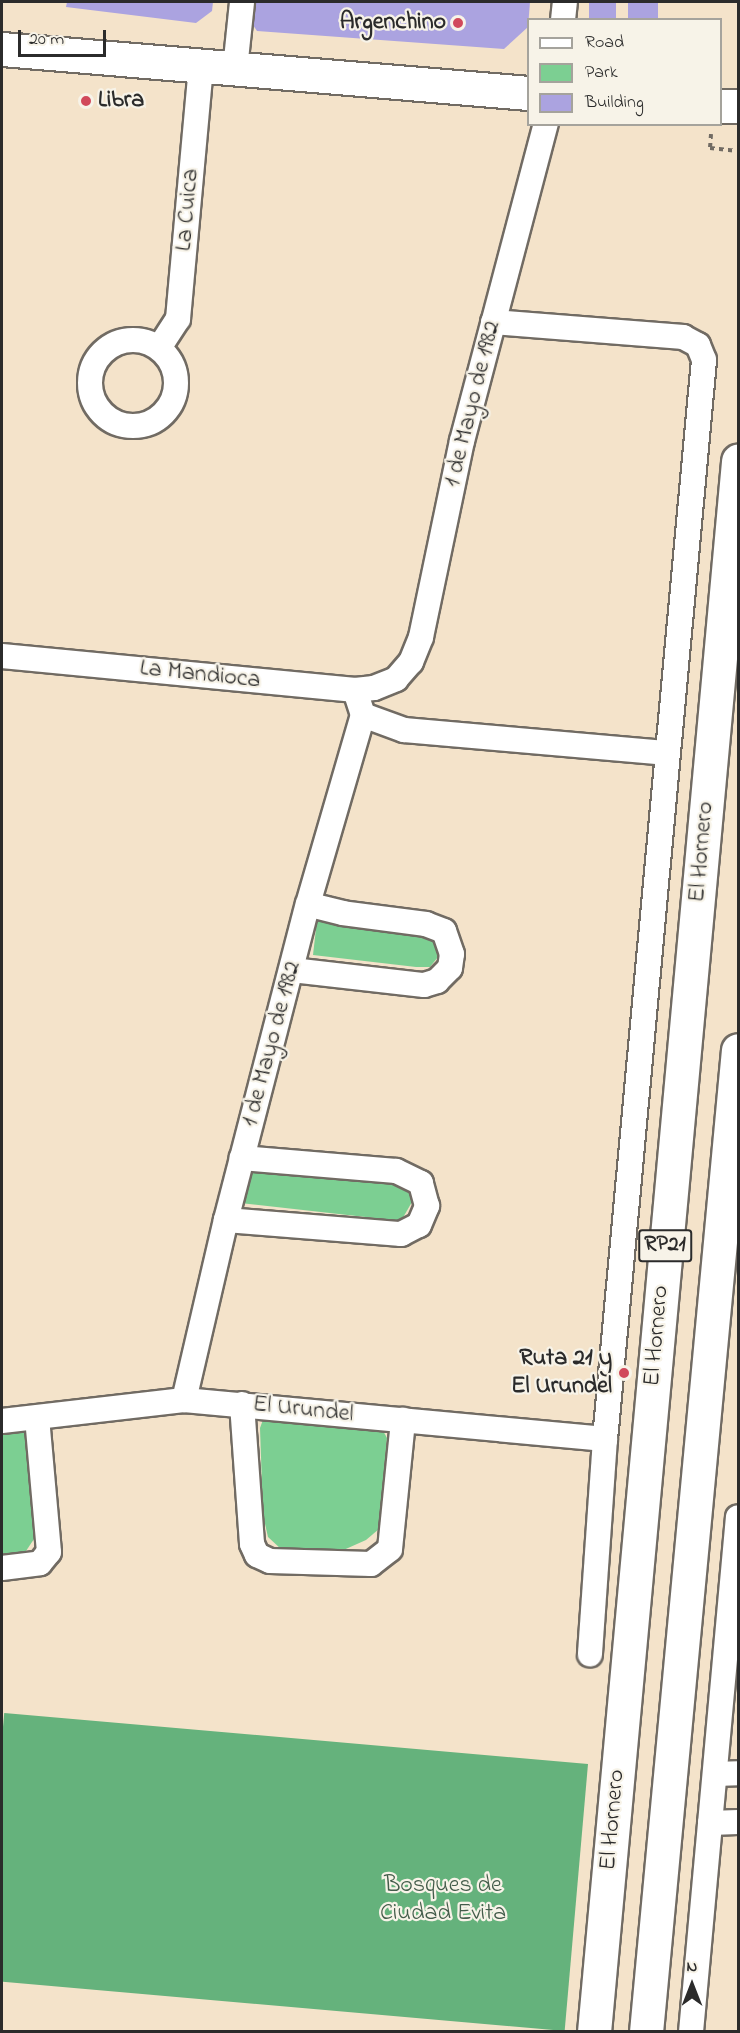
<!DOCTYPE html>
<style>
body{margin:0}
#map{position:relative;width:740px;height:2033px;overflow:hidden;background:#f4e3ca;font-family:"Indie Flower",sans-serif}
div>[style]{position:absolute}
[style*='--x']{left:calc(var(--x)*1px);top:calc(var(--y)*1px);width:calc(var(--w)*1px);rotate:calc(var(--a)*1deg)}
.green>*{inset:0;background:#7ccf92}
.forest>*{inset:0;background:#65b27c;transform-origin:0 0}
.building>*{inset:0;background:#aba3e0;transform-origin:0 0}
.path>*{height:4px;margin-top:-2px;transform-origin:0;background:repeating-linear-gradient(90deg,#716b63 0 4.5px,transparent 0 9px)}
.roads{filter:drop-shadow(2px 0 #716b63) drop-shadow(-2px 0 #716b63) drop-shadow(0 2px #716b63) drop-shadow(0 -2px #716b63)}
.street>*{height:24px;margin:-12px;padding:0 12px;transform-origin:12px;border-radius:12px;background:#fff}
.street>.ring{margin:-12px;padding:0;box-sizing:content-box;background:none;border:24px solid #fff;border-radius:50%}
.secondary>*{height:33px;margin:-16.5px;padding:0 16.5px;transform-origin:16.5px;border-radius:16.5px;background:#fff}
.primary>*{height:33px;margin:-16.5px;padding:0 16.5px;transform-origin:16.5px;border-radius:16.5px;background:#fff}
.dots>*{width:16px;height:16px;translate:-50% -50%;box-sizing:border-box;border:3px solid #f7f3e8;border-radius:50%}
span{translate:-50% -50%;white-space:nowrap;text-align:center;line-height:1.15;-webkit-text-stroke:4.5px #f7f3e8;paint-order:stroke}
.shield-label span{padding:2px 4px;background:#f7f3e8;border:2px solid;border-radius:4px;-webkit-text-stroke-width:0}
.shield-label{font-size:22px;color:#2b2b2b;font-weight:700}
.poi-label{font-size:24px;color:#2b2b2b;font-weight:700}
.right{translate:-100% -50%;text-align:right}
.left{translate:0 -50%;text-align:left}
.street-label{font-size:24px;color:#2b2b2b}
.park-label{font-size:24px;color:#435c4a}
.frame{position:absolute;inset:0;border:3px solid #2b2b2b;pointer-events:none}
.legend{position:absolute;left:527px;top:18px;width:195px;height:108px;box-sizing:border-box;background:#f7f3e8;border:2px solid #a5a39c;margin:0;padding:8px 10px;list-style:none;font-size:18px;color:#2b2b2b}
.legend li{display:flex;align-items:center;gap:12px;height:30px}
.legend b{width:30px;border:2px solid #a5a39c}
.north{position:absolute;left:662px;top:1955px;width:60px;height:60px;-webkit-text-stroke:4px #f7f3e8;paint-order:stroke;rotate:0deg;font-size:16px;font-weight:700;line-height:24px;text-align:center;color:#2b2b2b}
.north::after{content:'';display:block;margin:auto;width:21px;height:27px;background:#2b2b2b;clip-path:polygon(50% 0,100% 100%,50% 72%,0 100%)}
.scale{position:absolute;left:18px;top:30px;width:88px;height:27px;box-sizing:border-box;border:3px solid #2b2b2b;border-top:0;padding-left:8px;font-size:18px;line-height:21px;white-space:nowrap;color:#2b2b2b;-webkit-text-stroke:4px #f7f3e8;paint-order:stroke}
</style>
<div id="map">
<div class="green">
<i style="clip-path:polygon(317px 920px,429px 933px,438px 942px,438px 957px,430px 967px,416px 967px,313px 955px)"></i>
<i style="clip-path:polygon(251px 1168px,400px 1182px,416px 1195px,401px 1221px,240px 1203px)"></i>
<i style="clip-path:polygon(264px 1417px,381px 1427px,387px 1438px,379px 1529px,366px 1540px,339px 1552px,281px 1549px,268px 1537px,263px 1515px,260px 1428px)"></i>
<i style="clip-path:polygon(22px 1428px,26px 1433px,36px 1536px,26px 1551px,2px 1556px,2px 1429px)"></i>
</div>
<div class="forest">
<i style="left:588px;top:1764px;width:268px;height:586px;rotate:95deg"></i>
</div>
<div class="building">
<i style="clip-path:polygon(67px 2px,213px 2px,212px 11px,196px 23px,66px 7px)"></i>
<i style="clip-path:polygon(245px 2px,530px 2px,528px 27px,504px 49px,257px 31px,244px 12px)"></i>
<i style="left:589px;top:2px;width:27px;height:18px"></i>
<i style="left:628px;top:2px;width:30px;height:18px"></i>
</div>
<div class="path">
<i style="--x:711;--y:134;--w:14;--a:94"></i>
<i style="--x:710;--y:148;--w:28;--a:6"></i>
</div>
<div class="roads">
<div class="street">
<i style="--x:563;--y:20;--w:18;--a:-84"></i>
<i style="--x:235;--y:69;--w:67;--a:-84"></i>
<i style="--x:493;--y:322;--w:191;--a:4.5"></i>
<i style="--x:683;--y:337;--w:17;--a:28"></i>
<i style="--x:698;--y:345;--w:16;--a:68"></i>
<i style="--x:704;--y:360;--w:1084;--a:95.24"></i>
<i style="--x:605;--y:1439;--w:216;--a:94"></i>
<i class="ring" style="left:90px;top:340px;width:62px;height:62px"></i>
<i style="--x:159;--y:348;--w:35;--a:-57"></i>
<i style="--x:178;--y:319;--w:254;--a:-84.8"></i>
<i style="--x:2;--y:656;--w:355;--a:5.5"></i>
<i style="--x:355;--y:690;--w:19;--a:-6"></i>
<i style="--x:374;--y:688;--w:24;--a:-22"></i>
<i style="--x:396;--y:679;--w:23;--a:-49"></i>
<i style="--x:411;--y:662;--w:27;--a:-68"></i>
<i style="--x:421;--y:637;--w:200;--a:-78.2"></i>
<i style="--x:462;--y:441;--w:328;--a:-75.2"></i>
<i style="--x:363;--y:715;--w:44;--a:20.1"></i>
<i style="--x:404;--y:730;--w:265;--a:5"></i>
<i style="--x:292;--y:970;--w:133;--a:6.5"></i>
<i style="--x:424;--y:985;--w:14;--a:-17"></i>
<i style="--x:437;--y:981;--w:18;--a:-45"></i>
<i style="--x:450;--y:968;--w:14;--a:-82"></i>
<i style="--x:452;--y:954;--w:24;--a:-109"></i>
<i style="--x:444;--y:931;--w:19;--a:-159"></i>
<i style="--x:426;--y:924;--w:84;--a:-172.5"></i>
<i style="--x:343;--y:913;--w:36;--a:-166"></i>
<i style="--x:226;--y:1220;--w:176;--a:4.6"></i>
<i style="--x:401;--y:1234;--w:20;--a:-27"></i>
<i style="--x:419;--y:1225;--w:21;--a:-67"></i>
<i style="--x:427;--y:1206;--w:24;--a:-105"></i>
<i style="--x:421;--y:1183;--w:28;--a:-154"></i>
<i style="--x:396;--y:1171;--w:155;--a:-175.2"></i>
<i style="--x:184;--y:1400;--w:185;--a:-76.9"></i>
<i style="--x:226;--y:1220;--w:326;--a:-75.5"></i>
<i style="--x:308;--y:904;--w:197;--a:-73.8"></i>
<i style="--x:363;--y:715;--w:26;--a:-108"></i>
<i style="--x:242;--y:1404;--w:140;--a:85.9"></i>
<i style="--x:252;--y:1544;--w:12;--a:66"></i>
<i style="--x:257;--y:1555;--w:14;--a:25"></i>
<i style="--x:270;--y:1561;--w:101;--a:1.7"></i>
<i style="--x:371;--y:1564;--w:24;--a:-38"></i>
<i style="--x:390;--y:1549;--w:130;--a:-84.2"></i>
<i style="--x:2;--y:1421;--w:183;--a:-6.6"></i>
<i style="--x:184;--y:1400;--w:423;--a:5.3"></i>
<i style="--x:2;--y:1568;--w:38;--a:-7"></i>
<i style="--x:40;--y:1563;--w:14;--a:-51"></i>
<i style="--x:49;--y:1552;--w:135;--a:-95.1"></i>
<i style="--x:715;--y:1774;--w:23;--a:-2"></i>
<i style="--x:710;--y:1823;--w:28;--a:-2"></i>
<i style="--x:691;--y:2032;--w:517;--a:-84.79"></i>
</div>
<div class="secondary">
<i style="--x:2;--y:49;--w:528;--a:4.78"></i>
<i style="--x:720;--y:106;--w:18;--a:0"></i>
</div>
<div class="primary">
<i style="--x:594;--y:2032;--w:1578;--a:-84.76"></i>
<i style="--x:646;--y:2032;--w:986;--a:-84.65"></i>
</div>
</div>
<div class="dots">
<i style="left:458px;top:23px;background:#d1495b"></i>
<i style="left:86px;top:101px;background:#d1495b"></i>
<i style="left:624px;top:1373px;background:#d1495b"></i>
</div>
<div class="shield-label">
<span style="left:665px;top:1246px">RP21</span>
</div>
<div class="poi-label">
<span class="right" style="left:446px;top:23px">Argenchino</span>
<span class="left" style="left:98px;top:101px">Libra</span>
<span class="right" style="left:612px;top:1373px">Ruta 21 y<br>El Urundel</span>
</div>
<div class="street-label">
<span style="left:188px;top:210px;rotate:-85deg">La Cuica</span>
<span style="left:473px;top:404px;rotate:-76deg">1 de Mayo de 1982</span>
<span style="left:200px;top:675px;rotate:6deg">La Mandioca</span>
<span style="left:702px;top:852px;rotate:-85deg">El Hornero</span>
<span style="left:272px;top:1044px;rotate:-75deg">1 de Mayo de 1982</span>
<span style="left:657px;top:1336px;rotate:-85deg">El Hornero</span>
<span style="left:303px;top:1410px;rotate:6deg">El Urundel</span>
<span style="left:613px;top:1820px;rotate:-85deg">El Hornero</span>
</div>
<div class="park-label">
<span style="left:443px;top:1900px">Bosques de<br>Ciudad Evita</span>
</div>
<div class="frame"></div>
<ul class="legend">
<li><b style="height:8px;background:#fff"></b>Road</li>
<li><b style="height:16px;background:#7ccf92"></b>Park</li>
<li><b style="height:16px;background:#aba3e0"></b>Building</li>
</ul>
<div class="north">N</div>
<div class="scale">20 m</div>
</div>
